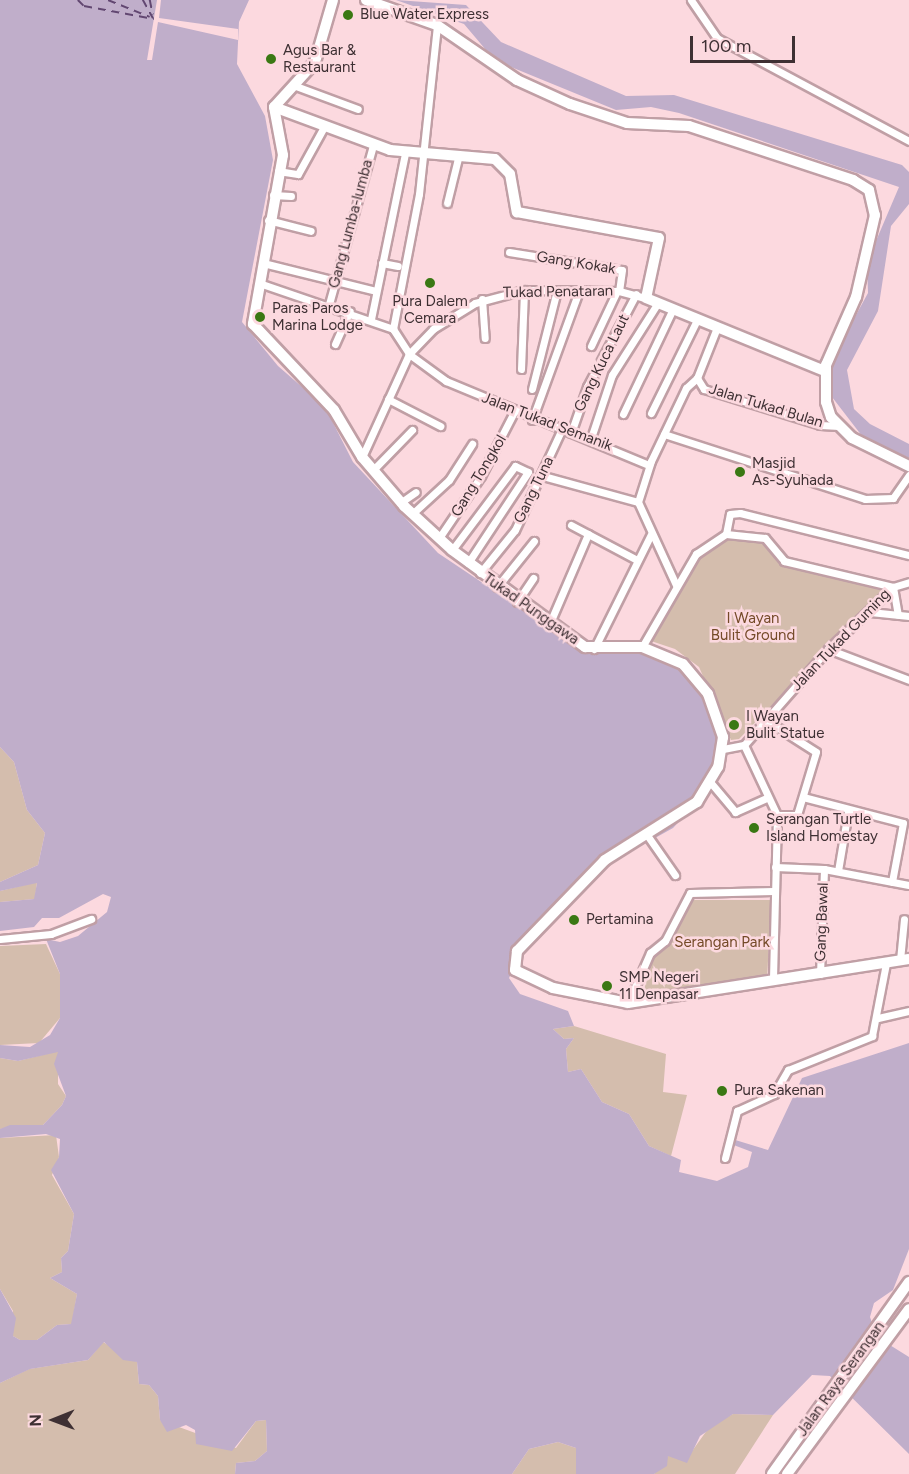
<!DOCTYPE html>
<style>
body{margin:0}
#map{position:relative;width:909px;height:1474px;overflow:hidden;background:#fcd9df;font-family:Figtree,sans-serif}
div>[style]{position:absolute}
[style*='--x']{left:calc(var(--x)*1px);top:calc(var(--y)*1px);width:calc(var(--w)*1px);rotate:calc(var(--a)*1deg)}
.green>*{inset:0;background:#d4bdad}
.water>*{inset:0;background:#c0aeca}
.pier>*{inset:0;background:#fcd9df}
.ferry>*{height:1.5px;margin-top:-0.75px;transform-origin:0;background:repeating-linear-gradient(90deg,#624771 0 8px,transparent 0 14px)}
.roads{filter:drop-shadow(2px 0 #c09fa5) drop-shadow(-2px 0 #c09fa5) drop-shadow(0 2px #c09fa5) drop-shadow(0 -2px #c09fa5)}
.street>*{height:7px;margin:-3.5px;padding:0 3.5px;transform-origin:3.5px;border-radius:3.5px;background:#fff}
.secondary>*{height:10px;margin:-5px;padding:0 5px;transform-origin:5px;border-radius:5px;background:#fff}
.dots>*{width:16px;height:16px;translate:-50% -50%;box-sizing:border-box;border:3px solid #fcd9df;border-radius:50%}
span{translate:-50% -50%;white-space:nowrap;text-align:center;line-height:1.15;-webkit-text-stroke:5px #fcd9df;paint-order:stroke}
.poi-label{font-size:15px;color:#3e3033}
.left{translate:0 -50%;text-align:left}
.street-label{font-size:15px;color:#3e3033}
.park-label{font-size:15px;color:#744a28}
.north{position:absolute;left:24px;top:1390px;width:60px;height:60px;-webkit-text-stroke:4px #fcd9df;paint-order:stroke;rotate:269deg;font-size:16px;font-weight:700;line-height:24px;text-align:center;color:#3e3033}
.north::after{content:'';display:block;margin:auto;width:21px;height:27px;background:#3e3033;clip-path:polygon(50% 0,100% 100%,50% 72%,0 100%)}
.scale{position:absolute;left:690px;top:36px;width:105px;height:27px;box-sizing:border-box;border:3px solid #3e3033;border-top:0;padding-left:8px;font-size:18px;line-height:21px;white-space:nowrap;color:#3e3033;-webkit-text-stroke:4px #fcd9df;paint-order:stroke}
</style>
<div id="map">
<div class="green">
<i style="clip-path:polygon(727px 539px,764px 541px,782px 564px,884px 591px,739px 739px,731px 740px,699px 667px,675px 649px,648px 640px,698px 557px,714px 542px)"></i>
<i style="clip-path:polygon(0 747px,14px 762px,27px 810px,45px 833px,38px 865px,0 882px)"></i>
<i style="clip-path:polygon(37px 882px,35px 899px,0 902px,0 891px)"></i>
<i style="clip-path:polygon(693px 900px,771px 900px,767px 981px,642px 996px,654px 957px)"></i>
<i style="clip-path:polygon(46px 944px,60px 974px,60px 1018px,39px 1043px,0 1045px,0 946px)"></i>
<i style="clip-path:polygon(574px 1026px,666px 1054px,663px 1092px,687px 1095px,671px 1156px,649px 1146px,629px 1114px,602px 1102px,581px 1069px,568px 1072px,566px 1049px,574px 1038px,564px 1039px,553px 1029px)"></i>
<i style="clip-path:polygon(58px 1051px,58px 1084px,66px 1096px,62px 1105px,43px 1125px,0 1129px,0 1058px,18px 1061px)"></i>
<i style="clip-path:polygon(56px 1135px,59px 1157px,52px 1175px,74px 1214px,68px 1251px,61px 1258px,62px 1272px,50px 1278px,77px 1294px,72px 1324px,57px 1325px,37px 1340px,20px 1340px,13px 1336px,13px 1311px,0 1289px,0 1138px)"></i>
<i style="clip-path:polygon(103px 1342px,137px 1362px,139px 1384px,149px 1385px,158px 1396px,160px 1420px,236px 1448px,256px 1421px,266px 1420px,267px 1451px,255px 1461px,236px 1463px,235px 1474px,0 1474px,0 1383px,29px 1369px,88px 1360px)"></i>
<i style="clip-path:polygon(733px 1414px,773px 1415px,735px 1474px,654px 1474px,668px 1456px,690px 1454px,710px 1426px)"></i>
<i style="clip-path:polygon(558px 1442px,576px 1448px,576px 1474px,512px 1474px,529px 1449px)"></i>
</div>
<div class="water">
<i style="clip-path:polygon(0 0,249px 0,239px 22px,237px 64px,265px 116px,273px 160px,242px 322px,278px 366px,325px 407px,353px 462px,438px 553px,587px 653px,635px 649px,693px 675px,717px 727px,721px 764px,711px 788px,673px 828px,612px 862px,525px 946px,509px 978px,520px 994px,568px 1011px,574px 1026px,553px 1029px,564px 1039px,574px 1038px,566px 1049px,568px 1072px,581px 1069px,602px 1102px,629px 1114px,649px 1146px,681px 1160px,679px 1172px,717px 1181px,748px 1167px,752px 1152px,731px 1144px,732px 1139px,768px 1150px,802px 1078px,909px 1043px,909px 1249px,893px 1290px,874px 1303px,870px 1317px,877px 1337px,909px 1357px,909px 1454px,830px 1376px,812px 1375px,773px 1415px,733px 1414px,700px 1436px,687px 1463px,668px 1456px,667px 1466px,654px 1474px,576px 1474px,576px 1448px,558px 1442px,529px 1449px,512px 1474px,235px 1474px,236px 1463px,255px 1461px,267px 1451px,266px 1420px,256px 1421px,232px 1451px,196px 1444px,195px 1430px,186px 1425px,167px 1432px,160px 1420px,158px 1396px,149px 1385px,139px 1384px,137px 1362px,123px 1360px,104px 1342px,88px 1360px,30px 1369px,0 1383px,0 1289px,16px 1318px,13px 1336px,20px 1340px,37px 1340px,57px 1325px,71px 1324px,77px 1294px,50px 1278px,62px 1272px,61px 1258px,68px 1251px,74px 1214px,51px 1170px,59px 1157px,60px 1139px,46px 1134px,0 1138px,0 1129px,10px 1125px,43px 1125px,62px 1105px,66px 1096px,54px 1064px,58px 1052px,18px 1061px,0 1058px,0 1045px,30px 1047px,50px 1035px,60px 1018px,60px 974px,46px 939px,60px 942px,78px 936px,107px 912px,111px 897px,103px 894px,59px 918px,42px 918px,34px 927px,0 931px,0 902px,34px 899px,37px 883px,0 891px,0 882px,38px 865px,45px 833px,27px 810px,14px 762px,0 747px)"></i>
<i style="clip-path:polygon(396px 0,466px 5px,501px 42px,626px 96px,674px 95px,902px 165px,909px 172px,909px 204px,891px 226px,878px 311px,847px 370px,854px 409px,870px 424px,909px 444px,909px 458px,862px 436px,832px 397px,832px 359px,868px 293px,867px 262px,899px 187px,679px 113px,651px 107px,616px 110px,511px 67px,486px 50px,464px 24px)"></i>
</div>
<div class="pier">
<i style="clip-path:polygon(157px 0,161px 0,159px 18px,238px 29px,238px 40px,158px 22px,152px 60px,147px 60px)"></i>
</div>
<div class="ferry">
<i style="--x:78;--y:0;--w:8;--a:45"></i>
<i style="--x:84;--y:6;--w:71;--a:10.5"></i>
<i style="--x:108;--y:0;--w:45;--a:22"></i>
<i style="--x:143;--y:0;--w:21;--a:61"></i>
<i style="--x:150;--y:0;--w:15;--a:79"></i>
</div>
<div class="roads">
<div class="street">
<i style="--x:691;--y:0;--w:46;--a:55.6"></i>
<i style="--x:717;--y:38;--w:218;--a:28.2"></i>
<i style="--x:293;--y:85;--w:69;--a:20.3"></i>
<i style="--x:278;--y:171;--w:20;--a:9"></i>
<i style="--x:298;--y:174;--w:56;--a:-61.1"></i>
<i style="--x:273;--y:195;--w:18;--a:3"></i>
<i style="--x:447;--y:203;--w:50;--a:-76.2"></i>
<i style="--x:268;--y:220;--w:44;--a:14.3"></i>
<i style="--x:509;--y:252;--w:114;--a:9.1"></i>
<i style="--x:622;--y:270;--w:21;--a:98"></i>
<i style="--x:263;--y:263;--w:116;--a:13.9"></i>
<i style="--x:382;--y:263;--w:16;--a:11"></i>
<i style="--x:259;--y:283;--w:142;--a:18.9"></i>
<i style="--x:393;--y:329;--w:30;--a:57"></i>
<i style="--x:409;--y:354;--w:46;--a:36.1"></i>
<i style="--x:446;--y:381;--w:220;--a:22.5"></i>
<i style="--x:482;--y:299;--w:39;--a:86"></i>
<i style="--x:329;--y:304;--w:165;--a:-74.5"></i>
<i style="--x:371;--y:319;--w:169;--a:-78.4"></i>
<i style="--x:393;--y:329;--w:137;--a:-79.1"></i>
<i style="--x:419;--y:194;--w:170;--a:-83.9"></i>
<i style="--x:335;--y:344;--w:36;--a:-66"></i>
<i style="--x:591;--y:346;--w:61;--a:-64.7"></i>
<i style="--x:521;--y:369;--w:79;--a:-87.8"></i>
<i style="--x:697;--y:378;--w:13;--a:58"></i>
<i style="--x:704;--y:389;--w:121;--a:17.2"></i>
<i style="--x:820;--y:425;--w:19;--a:3"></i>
<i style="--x:532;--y:389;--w:102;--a:-75.8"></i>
<i style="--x:388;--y:399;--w:59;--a:27.4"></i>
<i style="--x:651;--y:413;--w:102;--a:-63.7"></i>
<i style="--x:623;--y:414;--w:114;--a:-64.6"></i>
<i style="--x:532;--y:420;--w:137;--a:-70"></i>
<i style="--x:571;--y:433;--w:49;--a:-70.8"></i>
<i style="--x:587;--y:387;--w:105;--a:-62.2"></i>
<i style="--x:664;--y:434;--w:211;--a:17.9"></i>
<i style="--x:865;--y:499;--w:28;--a:-2"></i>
<i style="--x:893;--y:498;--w:28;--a:-55"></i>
<i style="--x:591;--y:438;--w:66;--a:-71.6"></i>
<i style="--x:612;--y:375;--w:84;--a:-57.6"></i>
<i style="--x:362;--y:457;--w:113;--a:-65.5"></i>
<i style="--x:409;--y:354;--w:35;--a:-46"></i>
<i style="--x:433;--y:329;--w:49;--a:-31.8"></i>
<i style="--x:475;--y:303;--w:51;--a:-14.9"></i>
<i style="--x:524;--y:290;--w:95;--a:0.6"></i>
<i style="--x:619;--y:291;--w:28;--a:15"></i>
<i style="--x:373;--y:470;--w:56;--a:-45.7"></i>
<i style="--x:543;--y:476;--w:98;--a:15.3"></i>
<i style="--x:400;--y:503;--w:19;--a:-35"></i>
<i style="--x:412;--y:514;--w:50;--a:-42.6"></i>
<i style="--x:449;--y:480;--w:43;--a:-57.4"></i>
<i style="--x:571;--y:525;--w:75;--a:27.9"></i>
<i style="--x:726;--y:534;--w:20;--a:-79"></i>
<i style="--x:730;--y:514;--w:10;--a:-6"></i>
<i style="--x:740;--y:513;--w:174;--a:14"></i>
<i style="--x:439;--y:538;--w:75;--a:-55.9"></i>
<i style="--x:481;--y:476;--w:72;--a:-62.7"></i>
<i style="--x:452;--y:550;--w:105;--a:-53.1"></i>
<i style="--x:515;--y:466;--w:14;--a:25"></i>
<i style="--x:528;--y:472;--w:109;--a:123.4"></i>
<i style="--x:480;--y:573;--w:55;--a:-50.9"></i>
<i style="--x:515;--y:530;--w:109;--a:-65.1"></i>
<i style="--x:676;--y:585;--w:91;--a:-114.6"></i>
<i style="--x:638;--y:502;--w:43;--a:-72.4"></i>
<i style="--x:651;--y:461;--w:81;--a:-64.4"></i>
<i style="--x:686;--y:388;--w:15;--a:-42"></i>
<i style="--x:697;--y:378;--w:52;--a:-68.4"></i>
<i style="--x:497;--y:587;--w:59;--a:-51.2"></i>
<i style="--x:517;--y:602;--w:29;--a:-56"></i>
<i style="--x:870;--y:612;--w:39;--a:6"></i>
<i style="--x:549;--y:625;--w:99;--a:-66.8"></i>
<i style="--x:642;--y:647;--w:108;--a:-59.9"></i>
<i style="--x:696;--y:554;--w:36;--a:-34"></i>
<i style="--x:726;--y:534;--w:39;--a:6"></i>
<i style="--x:765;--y:538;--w:30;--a:50"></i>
<i style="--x:784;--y:561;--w:112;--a:13.4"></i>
<i style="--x:893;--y:587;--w:28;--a:80"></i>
<i style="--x:594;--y:649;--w:128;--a:-63.6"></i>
<i style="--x:828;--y:649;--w:87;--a:20.9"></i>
<i style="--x:766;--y:720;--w:59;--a:32.6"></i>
<i style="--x:816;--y:752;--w:66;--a:106.8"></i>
<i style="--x:797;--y:815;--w:20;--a:180"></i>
<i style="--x:744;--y:745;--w:77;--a:64.8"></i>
<i style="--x:777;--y:815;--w:166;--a:91.4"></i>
<i style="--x:723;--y:749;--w:21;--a:-11"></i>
<i style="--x:744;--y:745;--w:128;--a:-48.8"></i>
<i style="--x:828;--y:649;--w:90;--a:-43.6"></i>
<i style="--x:893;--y:587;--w:17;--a:-17"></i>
<i style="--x:711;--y:783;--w:38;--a:50"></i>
<i style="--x:735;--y:812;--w:35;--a:-24"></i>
<i style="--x:803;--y:797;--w:103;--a:14.6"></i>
<i style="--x:903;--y:823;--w:60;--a:100.6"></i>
<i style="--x:647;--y:835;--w:49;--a:55"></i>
<i style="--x:775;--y:867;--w:49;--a:2.3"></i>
<i style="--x:824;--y:869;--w:86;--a:10.7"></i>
<i style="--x:838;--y:871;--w:61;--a:-80.5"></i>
<i style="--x:0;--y:939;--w:51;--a:-5.6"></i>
<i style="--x:51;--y:934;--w:43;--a:-20.6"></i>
<i style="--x:900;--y:960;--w:41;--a:-84.4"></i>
<i style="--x:820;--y:974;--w:105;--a:-87.8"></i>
<i style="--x:628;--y:1003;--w:55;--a:-66.3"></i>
<i style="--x:650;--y:953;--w:19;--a:-39"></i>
<i style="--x:665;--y:941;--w:54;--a:-62.5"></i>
<i style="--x:690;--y:893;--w:83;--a:-1.4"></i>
<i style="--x:878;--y:1018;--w:32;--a:-13"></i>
<i style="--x:725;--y:1158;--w:49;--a:-75.7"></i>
<i style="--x:737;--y:1111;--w:41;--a:-24.7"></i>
<i style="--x:774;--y:1094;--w:28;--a:-60"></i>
<i style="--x:788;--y:1070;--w:91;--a:-22"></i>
<i style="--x:872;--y:1036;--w:74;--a:-79.1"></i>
</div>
<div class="secondary">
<i style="--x:333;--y:0;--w:65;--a:106.2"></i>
<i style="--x:315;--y:62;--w:61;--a:132.3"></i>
<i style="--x:274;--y:107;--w:49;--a:79.4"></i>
<i style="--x:283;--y:155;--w:172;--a:100.1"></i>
<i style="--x:253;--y:324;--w:118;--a:46.7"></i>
<i style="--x:334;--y:410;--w:55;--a:59.2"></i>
<i style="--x:362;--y:457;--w:65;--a:49.4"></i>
<i style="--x:404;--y:506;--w:65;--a:42.5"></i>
<i style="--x:452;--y:550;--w:165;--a:36.1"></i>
<i style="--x:585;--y:647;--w:57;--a:0"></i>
<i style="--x:642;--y:647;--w:44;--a:22.5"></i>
<i style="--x:683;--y:664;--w:39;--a:50"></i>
<i style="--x:708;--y:694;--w:46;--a:70.8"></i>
<i style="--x:723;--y:737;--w:30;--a:99"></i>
<i style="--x:718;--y:767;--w:41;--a:121"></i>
<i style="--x:697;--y:802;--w:109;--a:147.8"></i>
<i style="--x:605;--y:860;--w:127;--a:134"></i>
<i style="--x:517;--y:951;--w:19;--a:96"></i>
<i style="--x:515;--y:970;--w:42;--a:25.3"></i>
<i style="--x:553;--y:988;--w:76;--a:11.3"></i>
<i style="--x:628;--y:1003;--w:284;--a:-8.9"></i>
<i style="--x:366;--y:0;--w:75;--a:19.4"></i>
<i style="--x:437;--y:25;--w:97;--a:34.5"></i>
<i style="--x:517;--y:80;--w:58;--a:24.4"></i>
<i style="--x:570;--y:104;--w:60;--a:18.4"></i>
<i style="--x:627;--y:123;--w:62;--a:2.8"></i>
<i style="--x:689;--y:126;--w:173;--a:18.2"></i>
<i style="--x:853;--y:180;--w:19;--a:32"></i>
<i style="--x:869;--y:190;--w:26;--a:77"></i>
<i style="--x:875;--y:215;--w:84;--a:103"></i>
<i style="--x:856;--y:297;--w:74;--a:113.8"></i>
<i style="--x:826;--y:365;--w:37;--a:90"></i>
<i style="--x:826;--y:402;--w:16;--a:72"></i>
<i style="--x:831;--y:417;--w:30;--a:45"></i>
<i style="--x:852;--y:438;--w:64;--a:26.2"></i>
<i style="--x:274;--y:107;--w:124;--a:20.3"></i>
<i style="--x:390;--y:150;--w:105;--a:4.9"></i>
<i style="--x:495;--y:159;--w:21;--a:45"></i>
<i style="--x:510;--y:174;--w:39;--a:80"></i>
<i style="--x:517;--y:212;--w:144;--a:10.4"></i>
<i style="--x:659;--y:238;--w:61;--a:102.2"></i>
<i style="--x:646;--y:298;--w:193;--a:22.2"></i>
<i style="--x:772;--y:1474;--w:236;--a:-54.5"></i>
<i style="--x:787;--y:1474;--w:205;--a:-53.5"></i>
</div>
</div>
<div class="dots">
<i style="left:348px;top:15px;background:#3a7813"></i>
<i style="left:271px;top:59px;background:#3a7813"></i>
<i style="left:430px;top:283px;background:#3a7813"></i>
<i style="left:260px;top:317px;background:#3a7813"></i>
<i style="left:740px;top:472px;background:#3a7813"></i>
<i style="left:734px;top:725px;background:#3a7813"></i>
<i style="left:754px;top:828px;background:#3a7813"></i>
<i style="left:574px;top:920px;background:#3a7813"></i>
<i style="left:607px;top:986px;background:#3a7813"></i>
<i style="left:722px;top:1091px;background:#3a7813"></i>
</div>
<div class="poi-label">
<span class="left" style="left:360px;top:15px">Blue Water Express</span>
<span class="left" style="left:283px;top:59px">Agus Bar &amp;<br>Restaurant</span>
<span style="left:430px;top:310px">Pura Dalem<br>Cemara</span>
<span class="left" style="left:272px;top:317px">Paras Paros<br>Marina Lodge</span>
<span class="left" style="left:752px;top:472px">Masjid<br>As-Syuhada</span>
<span class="left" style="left:746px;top:725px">I Wayan<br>Bulit Statue</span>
<span class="left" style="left:766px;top:828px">Serangan Turtle<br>Island Homestay</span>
<span class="left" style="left:586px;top:920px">Pertamina</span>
<span class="left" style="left:619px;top:986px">SMP Negeri<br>11 Denpasar</span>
<span class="left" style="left:734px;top:1091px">Pura Sakenan</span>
</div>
<div class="street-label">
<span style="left:351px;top:224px;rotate:-75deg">Gang Lumba-lumba</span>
<span style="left:576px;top:263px;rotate:9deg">Gang Kokak</span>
<span style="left:558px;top:292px;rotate:-1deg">Tukad Penataran</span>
<span style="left:602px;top:363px;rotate:-64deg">Gang Kuca Laut</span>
<span style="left:766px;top:406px;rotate:17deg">Jalan Tukad Bulan</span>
<span style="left:547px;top:422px;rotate:21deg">Jalan Tukad Semanik</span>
<span style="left:479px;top:476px;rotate:-59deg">Gang Tongkol</span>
<span style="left:534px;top:490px;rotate:-64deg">Gang Tuna</span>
<span style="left:531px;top:609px;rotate:35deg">Tukad Punggawa</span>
<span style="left:841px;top:640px;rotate:-46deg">Jalan Tukad Guming</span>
<span style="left:822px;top:922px;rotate:-88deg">Gang Bawal</span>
<span style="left:841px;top:1379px;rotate:-54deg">Jalan Raya Serangan</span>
</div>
<div class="park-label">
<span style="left:753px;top:627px">I Wayan<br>Bulit Ground</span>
<span style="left:722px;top:943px">Serangan Park</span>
</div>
<div class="north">N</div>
<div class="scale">100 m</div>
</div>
